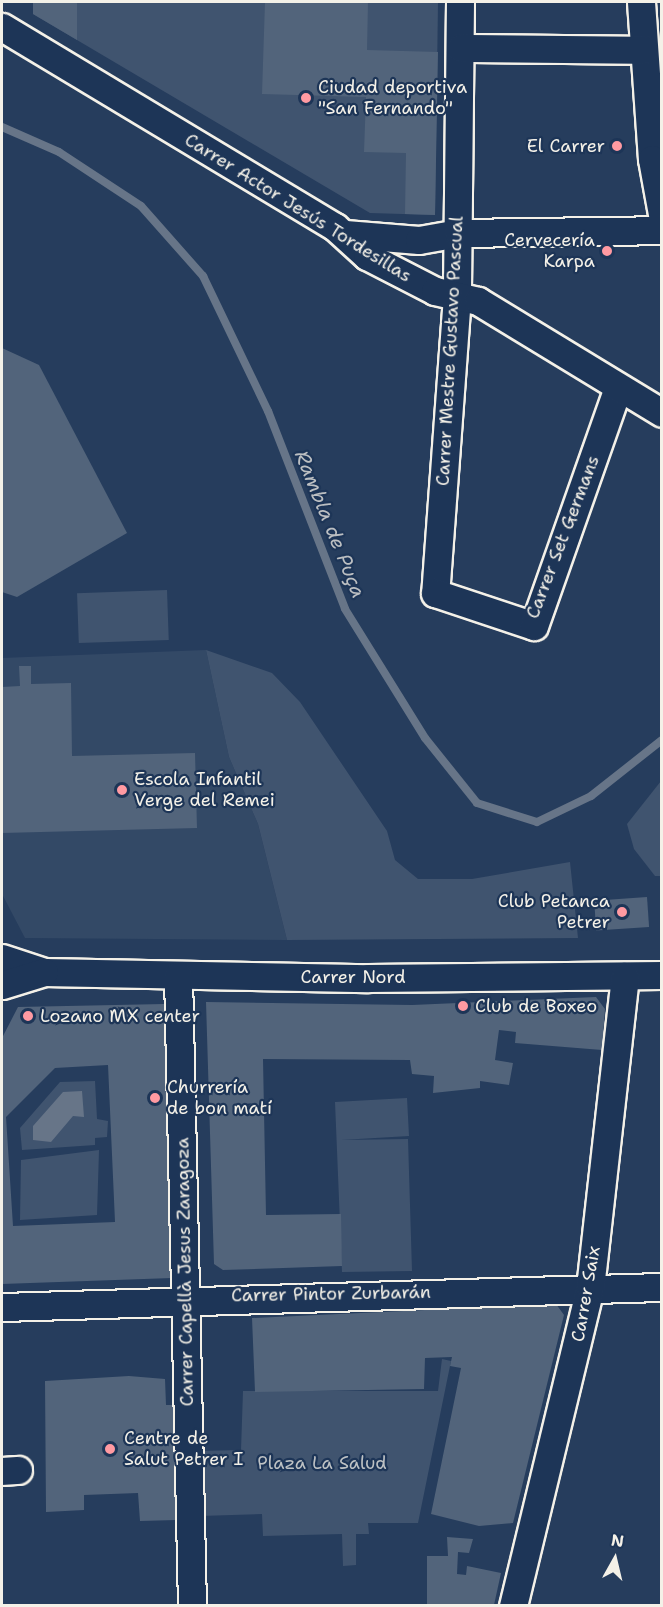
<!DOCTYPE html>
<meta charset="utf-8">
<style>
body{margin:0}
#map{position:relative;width:663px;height:1607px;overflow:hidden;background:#263d5d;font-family:"Shantell Sans",sans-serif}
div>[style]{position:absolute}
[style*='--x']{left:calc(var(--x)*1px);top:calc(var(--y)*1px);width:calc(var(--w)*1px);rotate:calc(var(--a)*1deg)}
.built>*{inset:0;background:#334966}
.green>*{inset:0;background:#40546f;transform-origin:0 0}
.water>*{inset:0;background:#677588}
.stream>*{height:8px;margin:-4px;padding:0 4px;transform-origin:4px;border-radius:4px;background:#677588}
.building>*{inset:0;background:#52647b;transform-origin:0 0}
.roads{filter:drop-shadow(2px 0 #f4f1e8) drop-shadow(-2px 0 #f4f1e8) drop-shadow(0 2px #f4f1e8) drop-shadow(0 -2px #f4f1e8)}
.minor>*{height:27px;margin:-13.5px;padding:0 13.5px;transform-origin:13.5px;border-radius:13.5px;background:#1d3557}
.dots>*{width:16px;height:16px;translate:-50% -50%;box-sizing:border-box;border:3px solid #1d3557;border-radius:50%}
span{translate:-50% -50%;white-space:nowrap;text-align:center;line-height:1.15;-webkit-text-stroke:4.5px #1d3557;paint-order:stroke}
.poi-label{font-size:18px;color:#f4f1e8}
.left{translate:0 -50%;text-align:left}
.right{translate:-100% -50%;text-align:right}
.street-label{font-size:18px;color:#f4f1e8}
.park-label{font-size:18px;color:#bec2c4}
.water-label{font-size:20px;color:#bcbfc2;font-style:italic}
.frame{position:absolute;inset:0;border:3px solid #f4f1e8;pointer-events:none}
.north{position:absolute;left:585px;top:1529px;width:60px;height:60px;-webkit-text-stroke:4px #1d3557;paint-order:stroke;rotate:8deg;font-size:16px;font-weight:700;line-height:24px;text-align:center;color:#f4f1e8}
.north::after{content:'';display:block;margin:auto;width:21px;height:27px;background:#f4f1e8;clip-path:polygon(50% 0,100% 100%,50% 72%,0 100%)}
</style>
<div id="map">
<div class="built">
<i style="clip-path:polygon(206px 650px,229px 757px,258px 824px,287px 940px,25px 938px,2px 894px,2px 658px)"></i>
</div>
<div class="green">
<i style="clip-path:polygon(33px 2px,438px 2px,435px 215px,370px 213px,33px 14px)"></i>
<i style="left:167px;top:590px;width:50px;height:90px;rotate:88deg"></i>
<i style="clip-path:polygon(206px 650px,272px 673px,300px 702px,387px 831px,395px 860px,418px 879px,472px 879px,570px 862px,578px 938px,287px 940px,258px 824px,229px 757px)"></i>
<i style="clip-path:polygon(661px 781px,661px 876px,655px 876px,634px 849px,627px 824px)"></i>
<i style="clip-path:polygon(95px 1081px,97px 1119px,108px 1121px,107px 1137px,95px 1138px,95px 1145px,22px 1150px,20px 1128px,60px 1082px)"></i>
<i style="clip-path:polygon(407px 1098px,409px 1136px,341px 1140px,408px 1139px,412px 1271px,342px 1272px,335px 1102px)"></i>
<i style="clip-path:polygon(99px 1150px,97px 1215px,20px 1220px,21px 1160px)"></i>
<i style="clip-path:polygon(442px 1359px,451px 1361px,418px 1523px,368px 1523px,369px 1534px,356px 1534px,356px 1565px,343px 1566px,342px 1534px,263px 1536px,262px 1514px,200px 1516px,198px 1451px,241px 1450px,243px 1391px,438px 1391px)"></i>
</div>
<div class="water">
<i style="clip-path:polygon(82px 1091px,84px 1117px,73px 1116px,51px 1142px,33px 1140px,33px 1126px,63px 1092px)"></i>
</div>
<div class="stream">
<i style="--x:2;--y:127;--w:62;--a:23.7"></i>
<i style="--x:59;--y:152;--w:98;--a:33.4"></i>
<i style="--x:141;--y:206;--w:94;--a:48.5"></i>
<i style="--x:203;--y:276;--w:150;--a:64.3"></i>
<i style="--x:268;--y:411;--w:212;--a:68.7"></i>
<i style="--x:345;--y:609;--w:152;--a:58.2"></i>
<i style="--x:425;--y:738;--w:83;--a:51.3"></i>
<i style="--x:477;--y:803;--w:63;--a:17.6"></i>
<i style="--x:537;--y:822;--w:60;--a:-25.7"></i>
<i style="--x:591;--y:796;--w:90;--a:-38.3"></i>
</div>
<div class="building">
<i style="clip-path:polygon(33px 2px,77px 2px,77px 40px,33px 14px)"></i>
<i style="clip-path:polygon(265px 2px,368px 2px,367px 50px,438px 52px,435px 215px,405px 214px,406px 153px,364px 152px,366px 97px,262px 94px)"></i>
<i style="clip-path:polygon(2px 348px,39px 365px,127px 533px,17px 597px,2px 592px)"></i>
<i style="clip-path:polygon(19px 666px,31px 666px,31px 684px,71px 683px,72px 756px,195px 753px,197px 828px,2px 833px,2px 687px,20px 686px)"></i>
<i style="left:647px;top:897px;width:30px;height:53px;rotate:86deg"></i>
<i style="clip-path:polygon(596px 997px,605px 1009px,602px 1050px,515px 1043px,516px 1032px,499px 1030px,495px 1060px,513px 1063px,509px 1085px,480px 1081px,480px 1088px,433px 1093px,434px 1076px,412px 1074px,410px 1060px,263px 1059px,266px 1215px,341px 1214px,342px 1266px,223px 1270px,214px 1264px,206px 1002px,412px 1005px)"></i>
<i style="clip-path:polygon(evenodd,164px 1004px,172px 1278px,2px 1284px,2px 1038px,18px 1007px,164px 1004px,108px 1065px,115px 1222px,13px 1226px,6px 1117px,55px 1068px,108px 1065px)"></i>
<i style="clip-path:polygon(556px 1304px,564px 1315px,513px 1523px,479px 1526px,431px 1514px,461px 1368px,450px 1366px,452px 1357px,425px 1358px,424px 1389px,255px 1392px,252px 1318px)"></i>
<i style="clip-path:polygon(129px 1376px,165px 1379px,166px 1405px,173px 1405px,176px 1520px,140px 1521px,138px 1493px,84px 1495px,84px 1510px,46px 1512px,45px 1381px)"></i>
<i style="clip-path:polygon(447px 1537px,473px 1539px,469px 1553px,458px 1552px,457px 1574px,466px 1575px,467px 1566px,501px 1573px,494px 1605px,427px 1605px,427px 1556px,448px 1556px)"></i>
</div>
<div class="roads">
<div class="minor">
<i style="--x:460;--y:2;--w:294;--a:90.6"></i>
<i style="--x:457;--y:296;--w:298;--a:94.2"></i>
<i style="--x:435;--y:593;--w:104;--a:18.4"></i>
<i style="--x:534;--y:626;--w:252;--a:-70.6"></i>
<i style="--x:641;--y:2;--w:157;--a:86"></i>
<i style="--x:652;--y:159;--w:56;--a:79.7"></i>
<i style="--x:2;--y:27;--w:388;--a:31"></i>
<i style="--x:335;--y:227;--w:43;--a:42.2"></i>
<i style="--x:367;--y:256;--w:76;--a:27.2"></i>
<i style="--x:435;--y:291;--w:44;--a:13.1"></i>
<i style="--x:478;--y:301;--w:215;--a:31.3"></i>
<i style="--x:460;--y:48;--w:184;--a:0.6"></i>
<i style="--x:345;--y:234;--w:74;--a:4.6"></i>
<i style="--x:419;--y:240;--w:40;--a:-10"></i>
<i style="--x:458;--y:233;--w:204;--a:-0.8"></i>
<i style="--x:2;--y:958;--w:44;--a:18.4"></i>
<i style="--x:44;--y:972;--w:324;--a:1.1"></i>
<i style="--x:368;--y:978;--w:294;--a:-0.6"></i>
<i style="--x:178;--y:975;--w:631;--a:88.73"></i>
<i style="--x:2;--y:985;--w:44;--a:-17.2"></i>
<i style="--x:2;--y:1307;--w:660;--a:-1.74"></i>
<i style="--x:2;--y:1471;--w:16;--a:-4"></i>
<i style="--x:513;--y:1606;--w:327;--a:-76.4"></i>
<i style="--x:590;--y:1288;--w:314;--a:-83.6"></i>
</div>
</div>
<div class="dots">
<i style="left:306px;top:98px;background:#ff9aa2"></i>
<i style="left:617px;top:146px;background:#ff9aa2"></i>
<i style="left:607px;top:251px;background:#ff9aa2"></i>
<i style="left:122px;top:790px;background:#ff9aa2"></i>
<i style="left:622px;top:912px;background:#ff9aa2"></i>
<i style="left:463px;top:1006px;background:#ff9aa2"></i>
<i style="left:28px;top:1016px;background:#ff9aa2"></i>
<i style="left:155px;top:1098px;background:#ff9aa2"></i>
<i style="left:110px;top:1449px;background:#ff9aa2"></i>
</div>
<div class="poi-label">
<span class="left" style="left:318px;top:98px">Ciudad deportiva<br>"San Fernando"</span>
<span class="right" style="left:605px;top:146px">El Carrer</span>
<span class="right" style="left:595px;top:251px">Cervecería<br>Karpa</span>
<span class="left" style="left:134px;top:790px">Escola Infantil<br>Verge del Remei</span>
<span class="right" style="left:610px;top:912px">Club Petanca<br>Petrer</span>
<span class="left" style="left:475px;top:1006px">Club de Boxeo</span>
<span class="left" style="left:40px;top:1016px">Lozano MX center</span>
<span class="left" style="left:167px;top:1098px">Churrería<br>de bon matí</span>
<span class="left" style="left:124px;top:1449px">Centre de<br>Salut Petrer I</span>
</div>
<div class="street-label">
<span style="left:298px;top:208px;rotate:32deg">Carrer Actor Jesús Tordesillas</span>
<span style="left:450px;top:351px;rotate:-87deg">Carrer Mestre Gustavo Pascual</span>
<span style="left:563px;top:537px;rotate:-69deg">Carrer Set Germans</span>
<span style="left:353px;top:977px">Carrer Nord</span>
<span style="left:185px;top:1272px;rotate:-91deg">Carrer Capellà Jesus Zaragoza</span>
<span style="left:331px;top:1294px;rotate:-1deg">Carrer Pintor Zurbarán</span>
<span style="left:586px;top:1294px;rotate:-80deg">Carrer Saix</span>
</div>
<div class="park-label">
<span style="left:322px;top:1463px">Plaza La Salud</span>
</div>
<div class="water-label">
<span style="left:330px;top:524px;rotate:68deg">Rambla de Puça</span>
</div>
<div class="frame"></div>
<div class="north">N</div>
</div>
